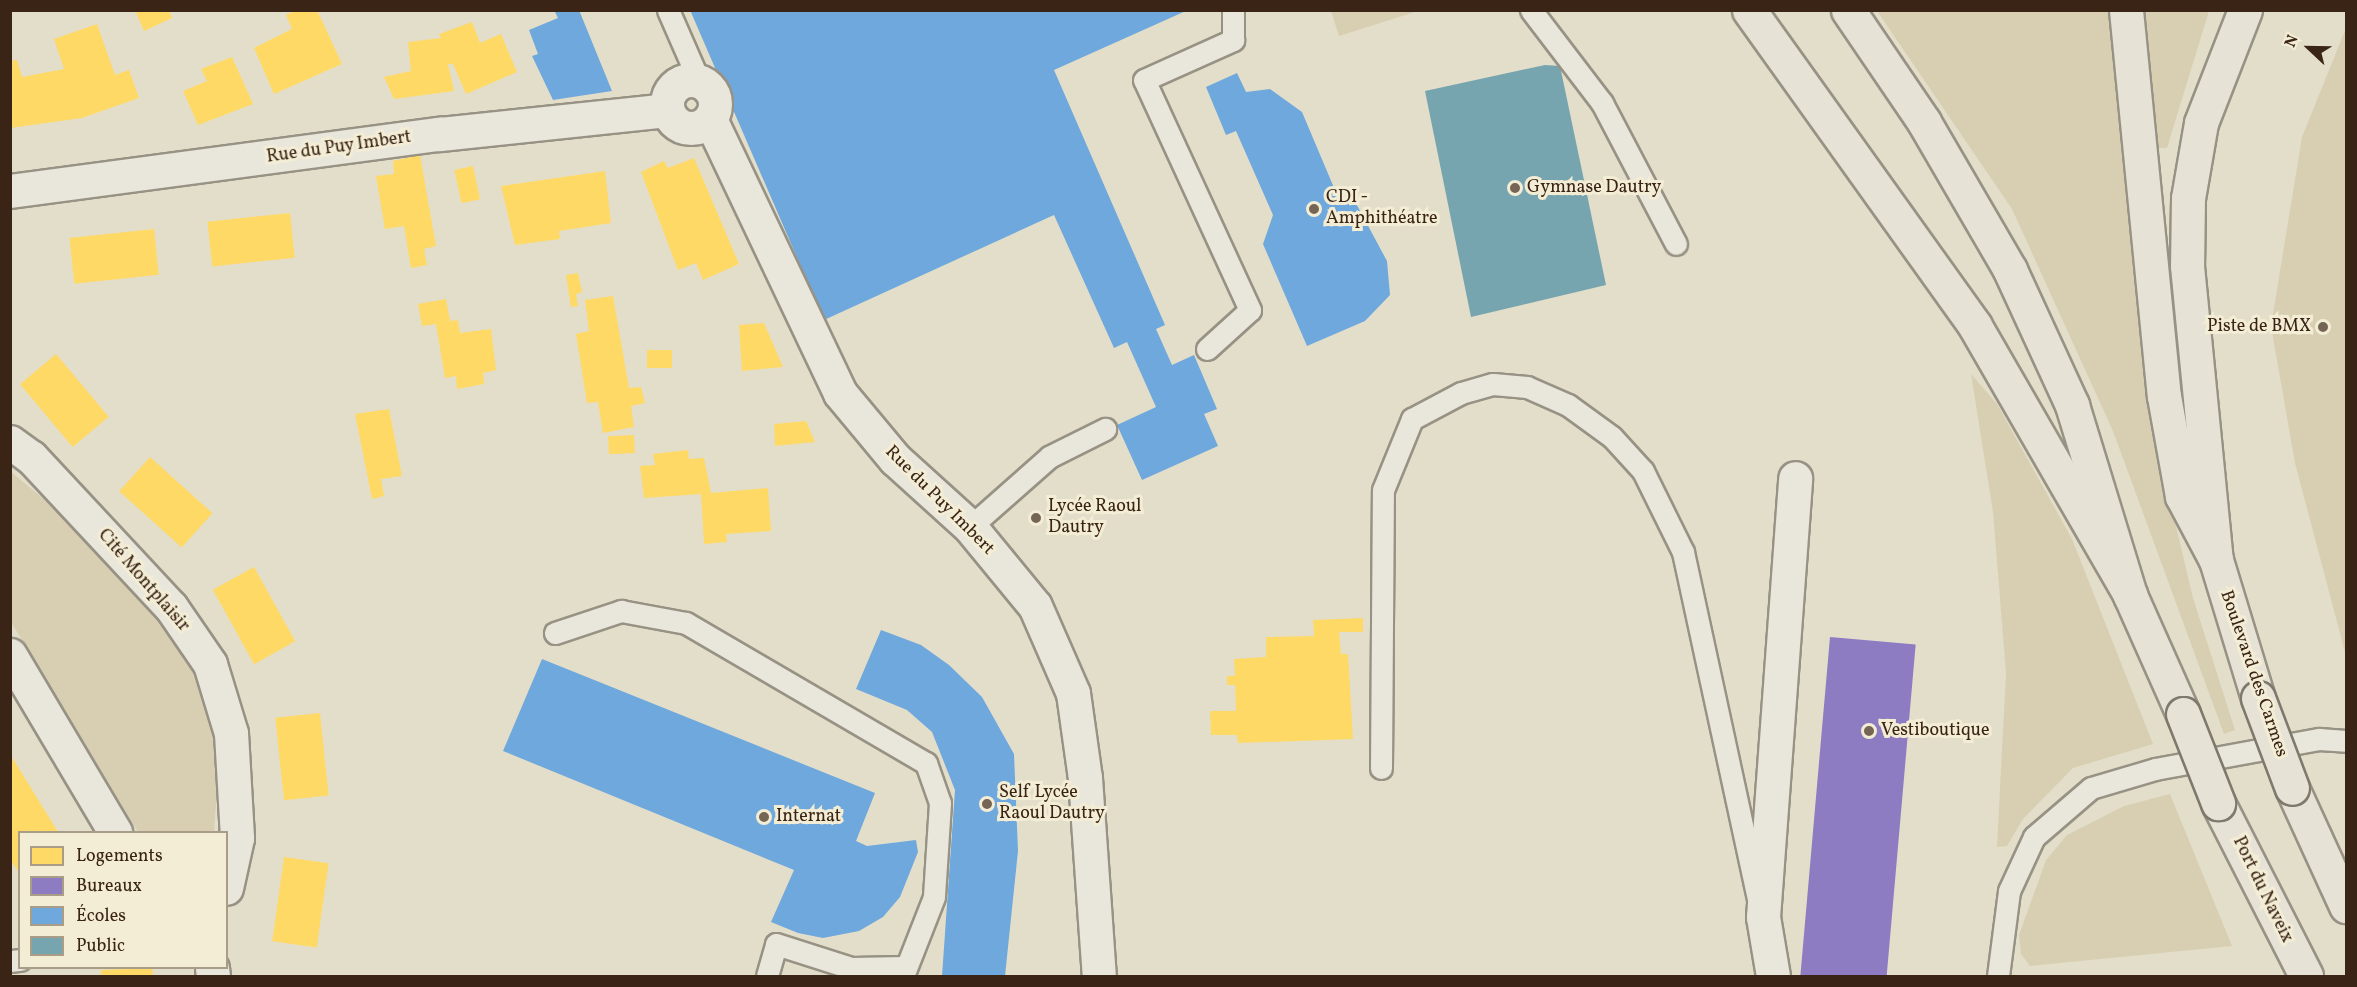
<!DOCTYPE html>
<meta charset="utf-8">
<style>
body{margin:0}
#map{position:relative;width:2357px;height:987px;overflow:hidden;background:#e3dec9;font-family:Vollkorn,serif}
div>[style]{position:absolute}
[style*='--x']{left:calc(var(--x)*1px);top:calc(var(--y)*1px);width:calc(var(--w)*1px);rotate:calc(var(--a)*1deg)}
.green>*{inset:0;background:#d8cfb3}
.homes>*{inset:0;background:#ffd966;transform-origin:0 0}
.offices>*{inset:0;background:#8e7cc3;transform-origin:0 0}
.schools>*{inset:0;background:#6fa8dc}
.public>*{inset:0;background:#76a5af}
.roads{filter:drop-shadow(2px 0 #979284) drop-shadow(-2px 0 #979284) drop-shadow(0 2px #979284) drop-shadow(0 -2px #979284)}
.lane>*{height:21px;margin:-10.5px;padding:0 10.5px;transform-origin:10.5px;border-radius:10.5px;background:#e9e6dc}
.street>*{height:33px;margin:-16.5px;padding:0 16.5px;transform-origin:16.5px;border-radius:16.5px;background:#e9e6dc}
.street>.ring{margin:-16.5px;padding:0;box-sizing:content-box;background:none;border:33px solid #e9e6dc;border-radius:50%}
.primary>*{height:33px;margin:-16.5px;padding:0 16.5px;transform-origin:16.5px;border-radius:16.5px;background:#e6e2d6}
.highway>*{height:33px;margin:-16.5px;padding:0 16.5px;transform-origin:16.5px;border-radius:16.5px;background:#e6e2d6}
.bridges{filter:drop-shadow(2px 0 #7f796d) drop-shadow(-2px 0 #7f796d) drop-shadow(0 2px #7f796d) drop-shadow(0 -2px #7f796d)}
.primary-bridge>*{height:33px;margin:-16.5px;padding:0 16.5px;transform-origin:16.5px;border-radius:16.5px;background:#e6e2d6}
.dots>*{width:16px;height:16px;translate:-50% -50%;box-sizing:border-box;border:3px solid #f4edd5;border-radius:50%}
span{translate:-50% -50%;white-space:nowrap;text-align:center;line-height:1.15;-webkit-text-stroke:6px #f4edd5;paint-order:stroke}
.street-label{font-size:18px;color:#392415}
.poi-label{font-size:18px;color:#392415}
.left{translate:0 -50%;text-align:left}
.right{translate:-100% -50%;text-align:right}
.frame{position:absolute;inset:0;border:12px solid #392415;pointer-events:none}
.legend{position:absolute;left:18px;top:831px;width:210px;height:138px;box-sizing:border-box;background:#f4edd5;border:2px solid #a99d88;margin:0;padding:8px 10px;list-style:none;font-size:18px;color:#392415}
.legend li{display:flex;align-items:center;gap:12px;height:30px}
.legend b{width:30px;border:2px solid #a99d88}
.north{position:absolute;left:2279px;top:18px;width:60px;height:60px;-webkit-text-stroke:4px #f4edd5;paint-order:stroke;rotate:292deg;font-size:16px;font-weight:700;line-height:24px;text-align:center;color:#392415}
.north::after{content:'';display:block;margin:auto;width:21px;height:27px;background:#392415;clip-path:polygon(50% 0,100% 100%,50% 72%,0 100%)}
</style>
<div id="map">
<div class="green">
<i style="clip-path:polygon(1418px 11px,1339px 36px,1331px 11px,1418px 10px)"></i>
<i style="clip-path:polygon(1877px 11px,2114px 11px,2154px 433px,2193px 598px,2235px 730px,2224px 734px,2113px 431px,2012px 209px)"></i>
<i style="clip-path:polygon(2143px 11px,2209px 11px,2167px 148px,2156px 148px)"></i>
<i style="clip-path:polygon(2346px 28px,2346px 656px,2295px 463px,2271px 326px,2302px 137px)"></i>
<i style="clip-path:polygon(1971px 374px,1997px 404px,2072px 539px,2153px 744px,2073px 768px,2023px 819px,2007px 846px,1997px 847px,2006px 673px,1993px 512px)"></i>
<i style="clip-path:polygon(11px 472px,84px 532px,194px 665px,220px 751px,214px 832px,138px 832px,11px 622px)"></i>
<i style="clip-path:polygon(2170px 794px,2232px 946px,2030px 966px,2021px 954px,2019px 935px,2046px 860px,2067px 835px,2124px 806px)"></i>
</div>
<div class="homes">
<i style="clip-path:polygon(135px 10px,169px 10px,172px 18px,144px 31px)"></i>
<i style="clip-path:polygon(296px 10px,317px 10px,342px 64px,274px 94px,254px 48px,292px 29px,286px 15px)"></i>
<i style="clip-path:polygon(472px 22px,480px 43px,501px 34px,517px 72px,466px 94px,453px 64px,448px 64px,454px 91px,394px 99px,384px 77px,411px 71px,408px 42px,441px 38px,439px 34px)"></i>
<i style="clip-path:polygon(97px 24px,115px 75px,129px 70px,139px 98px,82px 118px,10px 128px,10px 61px,17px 60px,22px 77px,64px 69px,54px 39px)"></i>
<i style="clip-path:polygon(232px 57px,253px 104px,198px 125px,183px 91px,207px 81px,201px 69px)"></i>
<i style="clip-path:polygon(420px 155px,436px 246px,424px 249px,427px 265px,411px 268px,404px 226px,385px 229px,376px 176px,394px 174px,393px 161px)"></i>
<i style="clip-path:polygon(694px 158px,739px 264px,703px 280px,696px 263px,678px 270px,641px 172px,664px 161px,668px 168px)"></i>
<i style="left:473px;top:166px;width:34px;height:19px;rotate:78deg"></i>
<i style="clip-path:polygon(605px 171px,611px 223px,559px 231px,560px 239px,515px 245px,501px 186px)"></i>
<i style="left:290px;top:213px;width:45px;height:83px;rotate:84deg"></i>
<i style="left:154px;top:229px;width:46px;height:85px;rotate:84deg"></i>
<i style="clip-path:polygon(578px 273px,582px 292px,576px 294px,578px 306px,571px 307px,566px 275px)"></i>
<i style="clip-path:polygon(613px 296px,629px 388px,641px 387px,645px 403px,631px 406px,634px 427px,603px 433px,598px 402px,587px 403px,576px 334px,589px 331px,585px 300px)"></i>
<i style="clip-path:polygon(446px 299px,450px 321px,458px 320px,460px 333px,491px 329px,496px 370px,483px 373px,484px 384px,457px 389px,456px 376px,445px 378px,436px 324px,422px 326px,418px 304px)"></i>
<i style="clip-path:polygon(764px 323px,783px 367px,742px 371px,739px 325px)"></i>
<i style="left:672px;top:350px;width:18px;height:25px;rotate:90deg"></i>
<i style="left:56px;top:354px;width:82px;height:47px;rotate:50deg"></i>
<i style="clip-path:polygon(389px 409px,402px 476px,381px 479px,384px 496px,372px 499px,355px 414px)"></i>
<i style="clip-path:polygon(806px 421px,815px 442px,775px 446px,774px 424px)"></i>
<i style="left:634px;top:435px;width:18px;height:26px;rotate:87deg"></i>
<i style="clip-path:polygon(688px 450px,689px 459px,704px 458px,711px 493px,768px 488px,771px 531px,726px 534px,727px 542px,704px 544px,701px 494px,644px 498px,640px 466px,655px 465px,653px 454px)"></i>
<i style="left:150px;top:457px;width:84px;height:46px;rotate:42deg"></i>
<i style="left:254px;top:567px;width:85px;height:47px;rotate:61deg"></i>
<i style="clip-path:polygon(1363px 618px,1363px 632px,1339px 632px,1341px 654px,1348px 654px,1353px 739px,1238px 743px,1237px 735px,1211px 735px,1210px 711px,1236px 711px,1235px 685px,1227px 685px,1227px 676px,1235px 676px,1234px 659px,1266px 657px,1266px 637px,1314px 636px,1313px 620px)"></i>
<i style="left:320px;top:713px;width:83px;height:45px;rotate:84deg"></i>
<i style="clip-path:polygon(10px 754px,58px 832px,20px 832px,20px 874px,10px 859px)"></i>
<i style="left:284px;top:857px;width:45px;height:85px;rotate:8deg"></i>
<i style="clip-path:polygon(152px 968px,153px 976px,101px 976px,101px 970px)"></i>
</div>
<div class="offices">
<i style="left:1830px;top:637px;width:86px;height:340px;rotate:5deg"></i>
</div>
<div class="schools">
<i style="clip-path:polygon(554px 10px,579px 10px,612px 91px,553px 100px,532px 56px,538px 54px,529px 30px,558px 18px)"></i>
<i style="clip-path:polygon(690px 10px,1188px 10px,1054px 70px,1165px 325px,1156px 329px,1172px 365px,1194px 355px,1217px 409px,1204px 414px,1218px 446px,1142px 480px,1117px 425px,1156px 407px,1127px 342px,1114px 348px,1054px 215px,824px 320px)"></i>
<i style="clip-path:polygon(1237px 73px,1246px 92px,1270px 89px,1302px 112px,1340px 202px,1352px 196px,1387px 261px,1390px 295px,1365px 321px,1307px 346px,1263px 244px,1273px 215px,1236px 131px,1226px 135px,1206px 87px)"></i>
<i style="clip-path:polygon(881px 630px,921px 645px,949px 665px,982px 697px,1014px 754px,1018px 851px,1005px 976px,942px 976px,955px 790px,932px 732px,907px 710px,856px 689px)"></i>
<i style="clip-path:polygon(542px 659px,875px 793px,856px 841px,867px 846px,916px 840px,918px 852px,900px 897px,883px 917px,859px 931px,823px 938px,798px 933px,771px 922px,794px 870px,503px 751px)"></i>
</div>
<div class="public">
<i style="clip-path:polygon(1545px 65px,1560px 66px,1606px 285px,1471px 317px,1425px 91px)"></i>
</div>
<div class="roads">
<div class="lane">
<i style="--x:668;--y:10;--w:77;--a:66.4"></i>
<i style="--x:1531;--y:10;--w:117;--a:52.6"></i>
<i style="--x:1602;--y:103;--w:159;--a:62.3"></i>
<i style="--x:1207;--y:349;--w:58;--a:-42.2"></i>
<i style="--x:1250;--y:310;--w:253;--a:-114.7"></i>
<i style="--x:1144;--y:80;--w:98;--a:-24.2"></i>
<i style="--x:1233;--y:40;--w:30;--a:-90"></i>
<i style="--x:970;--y:527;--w:106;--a:-41.5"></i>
<i style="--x:1049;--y:457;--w:63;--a:-26.6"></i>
<i style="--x:555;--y:633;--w:70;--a:-18.4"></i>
<i style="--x:621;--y:611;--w:66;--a:10.5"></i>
<i style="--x:686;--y:623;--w:278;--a:30.3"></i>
<i style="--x:926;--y:763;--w:42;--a:70.7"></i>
<i style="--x:940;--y:803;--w:94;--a:93.7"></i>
<i style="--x:934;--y:897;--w:85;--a:111.4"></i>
<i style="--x:1381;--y:768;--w:278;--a:-89.6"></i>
<i style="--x:1383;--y:490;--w:77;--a:-67.8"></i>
<i style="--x:1412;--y:419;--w:55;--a:-28"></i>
<i style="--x:1461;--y:393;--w:33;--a:-16"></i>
<i style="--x:1493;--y:384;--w:34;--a:5"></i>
<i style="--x:1527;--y:387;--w:45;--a:23.7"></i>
<i style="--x:1568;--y:405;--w:54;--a:36"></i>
<i style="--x:1612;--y:437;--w:46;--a:47.6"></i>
<i style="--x:1643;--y:471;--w:90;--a:63.7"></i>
<i style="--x:1683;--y:552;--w:355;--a:77.8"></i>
<i style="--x:10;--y:961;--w:10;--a:-6"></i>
<i style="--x:767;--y:976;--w:33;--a:-74"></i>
<i style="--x:776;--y:944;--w:79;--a:17.7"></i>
<i style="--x:851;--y:968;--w:55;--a:-1"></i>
<i style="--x:1998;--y:976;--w:86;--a:-82.6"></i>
<i style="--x:2009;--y:891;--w:60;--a:-65.2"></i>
<i style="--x:2034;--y:837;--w:75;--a:-40.7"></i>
<i style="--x:2091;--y:788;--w:67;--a:-16.5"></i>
<i style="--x:2155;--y:769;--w:167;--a:-10.4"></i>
<i style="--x:2319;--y:739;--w:27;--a:4"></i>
</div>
<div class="street">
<i class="ring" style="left:667px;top:80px;width:15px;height:15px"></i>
<i style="--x:710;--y:119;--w:303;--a:64.6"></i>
<i style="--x:840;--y:393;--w:86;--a:50.2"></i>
<i style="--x:895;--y:459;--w:101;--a:42.2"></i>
<i style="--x:970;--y:527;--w:102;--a:50.6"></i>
<i style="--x:1035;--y:606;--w:95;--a:66.4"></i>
<i style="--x:1073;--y:693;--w:86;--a:82"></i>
<i style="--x:1085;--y:778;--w:198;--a:86"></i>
<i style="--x:10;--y:191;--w:434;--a:-7.6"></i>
<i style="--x:440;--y:134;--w:228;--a:-6"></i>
<i style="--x:10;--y:442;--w:26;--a:36"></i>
<i style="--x:31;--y:457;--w:205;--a:47"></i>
<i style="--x:171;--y:607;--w:69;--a:55.6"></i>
<i style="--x:210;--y:664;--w:72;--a:73.1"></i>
<i style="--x:231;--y:733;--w:105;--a:86.7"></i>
<i style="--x:237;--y:838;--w:51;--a:102.4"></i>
<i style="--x:10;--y:655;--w:206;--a:59.3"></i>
<i style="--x:212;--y:968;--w:8;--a:83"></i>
<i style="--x:1773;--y:976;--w:60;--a:-99.6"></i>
<i style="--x:1763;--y:917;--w:440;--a:-85.8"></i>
</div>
<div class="primary">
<i style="--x:1848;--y:10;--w:135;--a:55.8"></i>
<i style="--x:1924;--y:122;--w:171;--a:59.8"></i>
<i style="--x:2010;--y:270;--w:149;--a:65.3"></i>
<i style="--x:2072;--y:405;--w:199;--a:73"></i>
<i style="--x:2130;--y:595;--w:130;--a:66"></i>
<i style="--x:2245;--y:10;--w:121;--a:111.3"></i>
<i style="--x:2201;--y:123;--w:76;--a:99.8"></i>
<i style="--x:2188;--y:198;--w:68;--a:90.8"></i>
<i style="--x:2187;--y:266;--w:295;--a:84.4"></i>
<i style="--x:2216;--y:560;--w:144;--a:73.1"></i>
<i style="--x:2292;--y:788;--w:130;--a:65.4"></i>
<i style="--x:2218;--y:803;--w:194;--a:63"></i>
</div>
<div class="highway">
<i style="--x:1749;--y:10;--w:388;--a:54.4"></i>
<i style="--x:1975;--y:326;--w:310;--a:60"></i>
<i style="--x:2126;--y:10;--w:388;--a:84.4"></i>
<i style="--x:2164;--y:396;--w:102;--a:79.8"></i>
<i style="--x:2182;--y:496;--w:72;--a:62"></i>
</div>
</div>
<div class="bridges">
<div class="primary-bridge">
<i style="--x:2258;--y:698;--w:96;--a:69.3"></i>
<i style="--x:2183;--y:714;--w:96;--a:68.5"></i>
</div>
</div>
<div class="dots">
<i style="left:1515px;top:188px;background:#746554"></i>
<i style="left:1314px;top:209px;background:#746554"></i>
<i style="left:2323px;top:327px;background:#746554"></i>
<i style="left:1036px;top:518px;background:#746554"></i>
<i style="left:1869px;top:731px;background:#746554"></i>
<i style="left:987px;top:804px;background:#746554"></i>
<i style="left:764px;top:817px;background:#746554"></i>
</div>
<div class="street-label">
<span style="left:339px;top:148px;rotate:-8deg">Rue du Puy Imbert</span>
<span style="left:939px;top:501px;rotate:45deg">Rue du Puy Imbert</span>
<span style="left:143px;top:581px;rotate:49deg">Cité Montplaisir</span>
<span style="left:2253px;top:674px;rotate:71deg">Boulevard des Carmes</span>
<span style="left:2262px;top:890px;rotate:64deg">Port du Naveix</span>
</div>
<div class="poi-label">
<span class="left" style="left:1527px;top:188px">Gymnase Dautry</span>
<span class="left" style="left:1326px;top:209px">CDI -<br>Amphithéatre</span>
<span class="right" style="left:2311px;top:327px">Piste de BMX</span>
<span class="left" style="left:1048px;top:518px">Lycée Raoul<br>Dautry</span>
<span class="left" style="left:1881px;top:731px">Vestiboutique</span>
<span class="left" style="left:999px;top:804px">Self Lycée<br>Raoul Dautry</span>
<span class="left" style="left:776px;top:817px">Internat</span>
</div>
<div class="frame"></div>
<ul class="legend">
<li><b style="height:16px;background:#ffd966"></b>Logements</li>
<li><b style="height:16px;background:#8e7cc3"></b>Bureaux</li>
<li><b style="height:16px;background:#6fa8dc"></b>Écoles</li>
<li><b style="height:16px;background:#76a5af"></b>Public</li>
</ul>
<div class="north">N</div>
</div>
